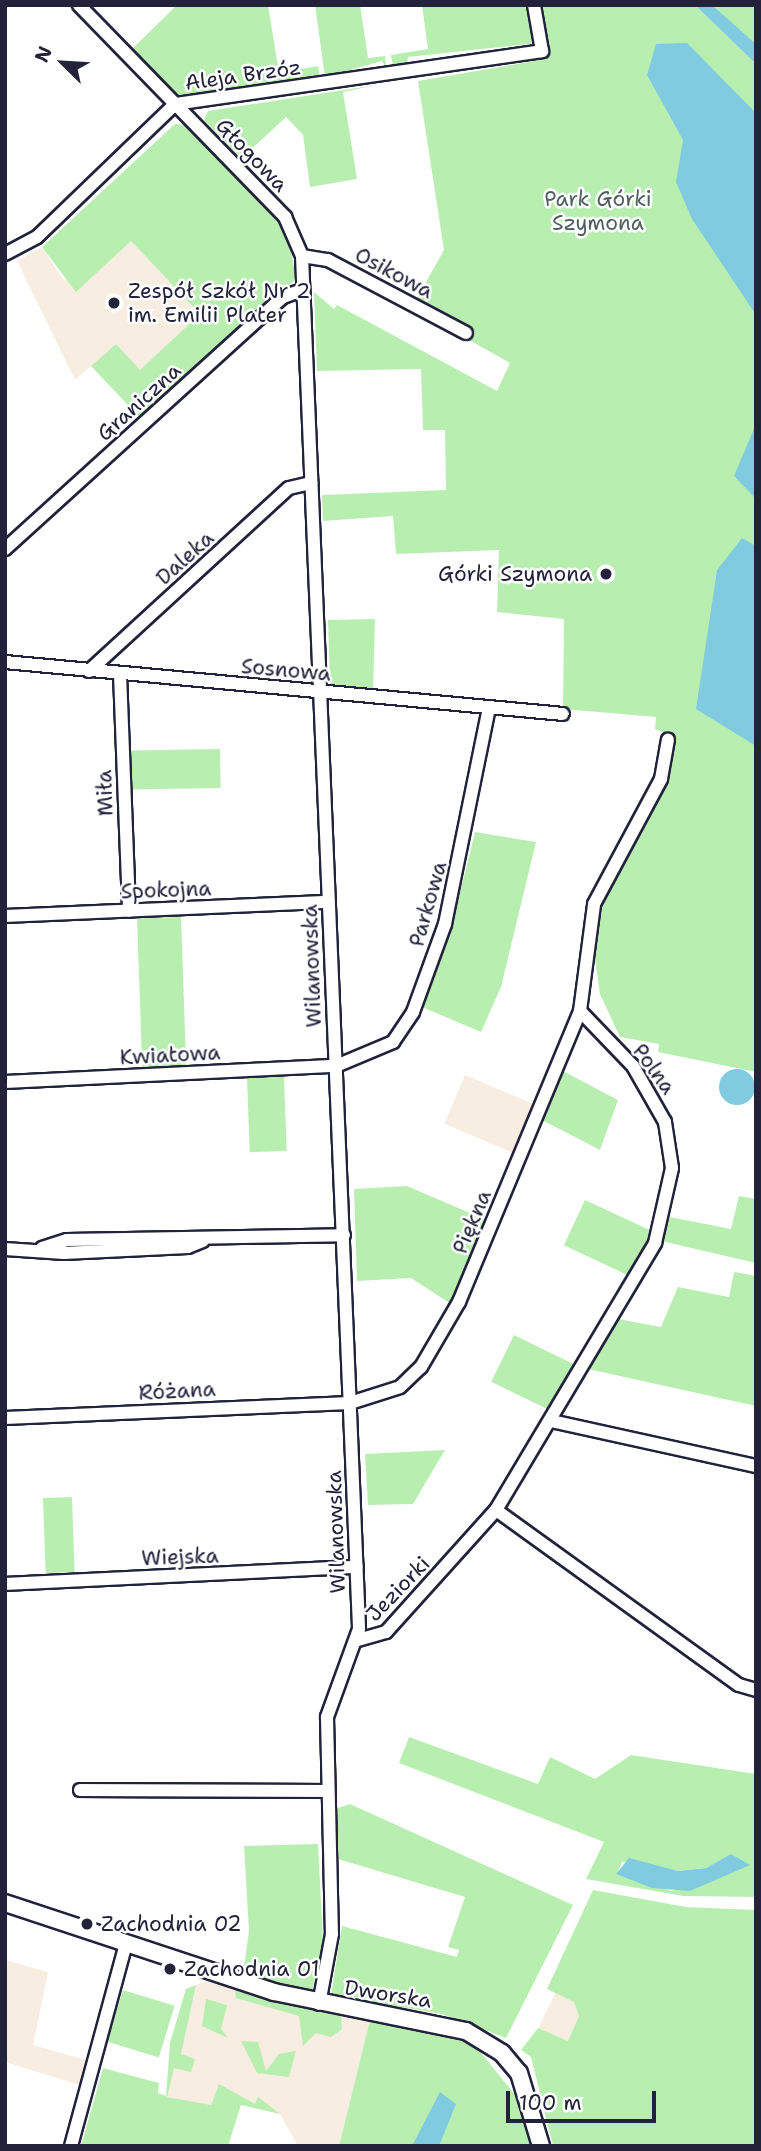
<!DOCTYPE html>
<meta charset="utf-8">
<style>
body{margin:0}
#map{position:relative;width:761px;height:2151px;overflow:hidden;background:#fff;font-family:"Shantell Sans",sans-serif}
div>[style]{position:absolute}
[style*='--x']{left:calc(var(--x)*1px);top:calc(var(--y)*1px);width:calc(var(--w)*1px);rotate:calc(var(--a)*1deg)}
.built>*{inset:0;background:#f7ede0;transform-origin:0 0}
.green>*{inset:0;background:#b8efb1;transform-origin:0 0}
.water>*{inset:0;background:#80cbe0}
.round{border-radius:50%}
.roads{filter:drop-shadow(2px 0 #22223b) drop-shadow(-2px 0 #22223b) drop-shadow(0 2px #22223b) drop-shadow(0 -2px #22223b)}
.minor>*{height:12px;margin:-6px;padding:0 6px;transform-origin:6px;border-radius:6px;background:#fff}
.tertiary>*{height:16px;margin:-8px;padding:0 8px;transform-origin:8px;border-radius:8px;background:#fff}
.dots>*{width:19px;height:19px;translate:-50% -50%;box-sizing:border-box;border:4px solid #fff;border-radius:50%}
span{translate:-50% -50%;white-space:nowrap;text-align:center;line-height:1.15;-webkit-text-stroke:5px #fff;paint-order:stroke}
.street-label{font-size:21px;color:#22223b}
.park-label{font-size:21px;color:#4f605e}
.poi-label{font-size:21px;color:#22223b}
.left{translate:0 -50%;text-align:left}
.right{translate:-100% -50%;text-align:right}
.frame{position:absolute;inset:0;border:7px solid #22223b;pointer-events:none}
.north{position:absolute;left:28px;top:28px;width:70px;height:70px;-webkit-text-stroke:5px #fff;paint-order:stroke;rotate:294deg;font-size:19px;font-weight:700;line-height:28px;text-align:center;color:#22223b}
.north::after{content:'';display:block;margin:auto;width:24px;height:32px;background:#22223b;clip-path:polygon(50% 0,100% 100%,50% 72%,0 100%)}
.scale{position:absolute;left:506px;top:2091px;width:150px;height:32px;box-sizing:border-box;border:4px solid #22223b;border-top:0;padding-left:9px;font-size:21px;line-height:24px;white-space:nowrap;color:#22223b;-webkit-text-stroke:5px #fff;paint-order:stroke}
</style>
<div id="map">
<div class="built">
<i style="clip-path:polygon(131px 241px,200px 314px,140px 371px,116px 344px,75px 380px,17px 261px,42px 247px,64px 281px)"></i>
<i style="left:465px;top:1075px;width:76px;height:53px;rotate:23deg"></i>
<i style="clip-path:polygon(5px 1960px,48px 1972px,33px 2045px,86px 2060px,83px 2086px,5px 2062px)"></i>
<i style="clip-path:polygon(211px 1979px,370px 2020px,339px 2146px,298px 2146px,280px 2114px,256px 2104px,196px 2105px,167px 2097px,170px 2043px,186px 1989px)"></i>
<i style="clip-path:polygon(556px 1992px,575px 2002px,579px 2016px,568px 2041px,538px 2028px)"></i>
</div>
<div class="green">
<i style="clip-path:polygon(177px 5px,268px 5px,279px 73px,318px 66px,320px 78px,178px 99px,131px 50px)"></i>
<i style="clip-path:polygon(315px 5px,360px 5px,368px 58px,385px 56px,386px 68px,382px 61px,325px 77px)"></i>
<i style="clip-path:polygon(422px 5px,527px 5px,537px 43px,408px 57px,407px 65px,393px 66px,391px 55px,428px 49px)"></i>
<i style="clip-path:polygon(540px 5px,695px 5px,756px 64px,756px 1072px,658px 1052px,659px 1044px,620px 1037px,600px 994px,592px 939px,600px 898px,676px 737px,655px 729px,656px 717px,563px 709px,564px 619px,497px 612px,499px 550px,396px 554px,393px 516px,323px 521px,322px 495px,446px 490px,445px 430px,423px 430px,421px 369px,317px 371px,314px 292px,334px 309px,337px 305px,497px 391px,510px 363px,469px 340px,473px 331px,417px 298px,444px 250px,418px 81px,546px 59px)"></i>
<i style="clip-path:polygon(712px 5px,756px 5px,756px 44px,733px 25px)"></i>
<i style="clip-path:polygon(376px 85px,343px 92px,357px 179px,310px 187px,303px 135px,286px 117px,241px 159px,204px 120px,208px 111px)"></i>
<i style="clip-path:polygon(175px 124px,187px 125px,288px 233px,296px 279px,141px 419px,91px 366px,116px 344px,140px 370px,200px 314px,131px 241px,76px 292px,42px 247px)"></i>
<i style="clip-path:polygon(375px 619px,373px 692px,330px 685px,328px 620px)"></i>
<i style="left:220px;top:749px;width:39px;height:91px;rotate:89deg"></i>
<i style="clip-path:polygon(475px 832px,536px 842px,501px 987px,481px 1032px,422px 1007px,453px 921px)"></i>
<i style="left:181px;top:917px;width:150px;height:44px;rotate:88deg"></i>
<i style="clip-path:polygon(561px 1070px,618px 1100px,600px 1150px,542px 1120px)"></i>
<i style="left:284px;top:1076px;width:75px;height:37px;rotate:88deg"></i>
<i style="clip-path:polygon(407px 1186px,486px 1220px,451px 1304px,411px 1278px,357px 1281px,354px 1189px)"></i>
<i style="clip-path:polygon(739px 1196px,756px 1199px,756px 1263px,661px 1241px,670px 1217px,731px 1229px)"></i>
<i style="left:585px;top:1200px;width:76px;height:50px;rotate:25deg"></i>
<i style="clip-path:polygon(734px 1272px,756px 1276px,756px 1406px,588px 1369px,618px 1319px,661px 1327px,678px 1287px,729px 1297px)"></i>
<i style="left:514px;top:1335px;width:70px;height:52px;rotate:26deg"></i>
<i style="clip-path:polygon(445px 1450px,413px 1504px,368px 1505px,365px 1454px)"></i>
<i style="left:72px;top:1497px;width:75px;height:29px;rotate:88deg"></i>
<i style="clip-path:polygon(evenodd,409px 1737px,538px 1784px,550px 1757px,595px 1779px,631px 1755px,756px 1774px,756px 1897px,683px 1896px,586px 1879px,604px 1842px,399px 1763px,409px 1737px,732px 1854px,672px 1891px,617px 1874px,622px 1862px,678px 1871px,706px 1868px,732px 1854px)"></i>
<i style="clip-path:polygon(350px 1804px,573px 1905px,506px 2038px,442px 2014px,331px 1995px,342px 1926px,457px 1957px,459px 1950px,448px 1947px,465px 1897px,338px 1859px,335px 1809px)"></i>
<i style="clip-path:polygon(318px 1844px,323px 1941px,312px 1991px,243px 1974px,249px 1931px,244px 1846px)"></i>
<i style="clip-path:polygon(593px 1890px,686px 1907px,756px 1910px,756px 2146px,553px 2146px,531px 2057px,521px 2050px,538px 2028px,568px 2041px,579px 2016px,574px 2002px,547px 1989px)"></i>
<i style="clip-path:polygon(196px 1985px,181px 2054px,195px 2059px,191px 2072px,174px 2068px,167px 2097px,211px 2105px,219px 2084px,255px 2104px,258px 2097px,280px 2114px,241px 2105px,228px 2146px,81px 2146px,103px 2068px,159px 2083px,158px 2093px,166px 2096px,170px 2043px,186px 1989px)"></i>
<i style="clip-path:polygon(234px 1986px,341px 2016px,342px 2029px,331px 2037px,316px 2033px,303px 2046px,299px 2016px,236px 1998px)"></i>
<i style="left:123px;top:1990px;width:54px;height:54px;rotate:17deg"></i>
<i style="clip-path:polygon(206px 1999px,227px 2005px,221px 2029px,228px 2038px,202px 2026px)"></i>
<i style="clip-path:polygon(370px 2020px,452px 2034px,477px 2048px,516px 2096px,532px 2146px,339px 2146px)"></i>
<i style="clip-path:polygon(241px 2041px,258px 2042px,266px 2071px,279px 2054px,296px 2051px,289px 2077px,257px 2073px)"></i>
</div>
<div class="water">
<i style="clip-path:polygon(695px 5px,712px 5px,756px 44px,756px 64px)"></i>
<i style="clip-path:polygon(687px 43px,756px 113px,756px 315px,692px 219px,676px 182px,683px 140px,647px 75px,656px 44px)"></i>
<i style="clip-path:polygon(756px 424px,756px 499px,734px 476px)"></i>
<i style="clip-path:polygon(742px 538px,756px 546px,756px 746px,696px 709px,717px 570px)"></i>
<i class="round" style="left:719px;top:1069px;width:36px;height:36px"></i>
<i style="clip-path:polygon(731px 1854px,750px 1865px,690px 1891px,652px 1888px,616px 1874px,629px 1858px,678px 1871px,706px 1868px)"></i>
<i style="clip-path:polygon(440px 2092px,456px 2104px,439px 2146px,412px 2146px)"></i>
</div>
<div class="roads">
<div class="minor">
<i style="--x:79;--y:5;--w:296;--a:45.8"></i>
<i style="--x:285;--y:217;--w:43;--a:66.4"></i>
<i style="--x:302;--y:256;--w:1374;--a:87.62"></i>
<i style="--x:359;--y:1629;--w:94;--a:110"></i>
<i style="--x:327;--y:1717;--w:217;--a:88.7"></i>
<i style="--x:332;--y:1934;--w:71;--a:100.5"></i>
<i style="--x:5;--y:254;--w:36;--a:-28"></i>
<i style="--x:37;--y:237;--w:192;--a:-43.9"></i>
<i style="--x:175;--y:104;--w:371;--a:-8.2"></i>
<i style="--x:542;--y:51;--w:47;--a:-99.9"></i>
<i style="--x:302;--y:256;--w:26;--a:9"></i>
<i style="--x:328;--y:260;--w:156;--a:27.9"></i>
<i style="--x:5;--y:549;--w:375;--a:-42.2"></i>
<i style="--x:283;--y:297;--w:20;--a:-20"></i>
<i style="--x:5;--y:662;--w:560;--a:5.32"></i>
<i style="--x:89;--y:671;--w:271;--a:-42.5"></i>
<i style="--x:289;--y:488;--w:23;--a:-13"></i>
<i style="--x:120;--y:674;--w:237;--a:87.8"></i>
<i style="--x:5;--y:916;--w:324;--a:-2.5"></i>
<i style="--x:5;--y:1082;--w:331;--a:-2.8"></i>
<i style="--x:336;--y:1066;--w:62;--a:-22.8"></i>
<i style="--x:393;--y:1042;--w:36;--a:-56"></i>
<i style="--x:413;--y:1012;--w:94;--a:-70"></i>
<i style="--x:445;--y:924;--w:220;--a:-78.5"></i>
<i style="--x:42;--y:1248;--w:26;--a:-18"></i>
<i style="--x:67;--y:1240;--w:277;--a:-1"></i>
<i style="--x:5;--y:1249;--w:59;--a:3.9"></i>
<i style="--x:64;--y:1253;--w:124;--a:-2.8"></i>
<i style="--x:188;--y:1247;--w:16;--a:-22"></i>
<i style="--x:5;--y:1418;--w:345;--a:-2.5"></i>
<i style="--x:350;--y:1403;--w:52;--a:-17.7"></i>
<i style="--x:400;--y:1387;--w:29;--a:-44"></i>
<i style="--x:421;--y:1367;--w:75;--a:-59.7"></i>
<i style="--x:459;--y:1302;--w:315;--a:-67.4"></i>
<i style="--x:580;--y:1011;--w:108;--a:-82.5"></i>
<i style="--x:594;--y:904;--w:142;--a:-61.8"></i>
<i style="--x:661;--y:779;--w:40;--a:-80"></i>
<i style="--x:551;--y:1421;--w:210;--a:12.4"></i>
<i style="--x:496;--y:1510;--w:299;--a:35.8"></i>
<i style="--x:739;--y:1685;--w:18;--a:16"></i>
<i style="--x:5;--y:1584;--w:352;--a:-2.8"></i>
<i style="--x:358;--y:1640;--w:29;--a:-16"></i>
<i style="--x:386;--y:1632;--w:164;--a:-48"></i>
<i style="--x:496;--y:1510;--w:311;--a:-59.2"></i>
<i style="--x:655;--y:1243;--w:77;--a:-77.2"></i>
<i style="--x:672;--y:1168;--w:47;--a:-98.7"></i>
<i style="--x:665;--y:1122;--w:64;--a:-119.7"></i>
<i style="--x:633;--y:1066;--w:76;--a:-133.9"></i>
<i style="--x:80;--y:1790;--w:246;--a:0.2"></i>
<i style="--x:71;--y:2146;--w:209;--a:-74.8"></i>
</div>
<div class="tertiary">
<i style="--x:5;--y:1903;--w:283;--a:18.3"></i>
<i style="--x:274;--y:1992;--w:196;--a:11.5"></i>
<i style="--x:466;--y:2031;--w:42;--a:31.4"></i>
<i style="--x:502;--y:2053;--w:26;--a:50"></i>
<i style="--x:519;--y:2073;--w:76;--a:73.2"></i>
</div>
</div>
<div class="dots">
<i style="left:114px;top:303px;background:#22223b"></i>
<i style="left:606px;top:574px;background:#22223b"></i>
<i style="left:87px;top:1924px;background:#22223b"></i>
<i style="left:170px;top:1969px;background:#22223b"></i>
</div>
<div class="street-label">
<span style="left:243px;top:75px;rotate:-8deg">Aleja Brzóz</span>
<span style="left:252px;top:155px;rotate:46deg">Głogowa</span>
<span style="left:394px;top:273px;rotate:28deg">Osikowa</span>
<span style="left:139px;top:402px;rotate:-42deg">Graniczna</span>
<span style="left:185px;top:558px;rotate:-42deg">Daleka</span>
<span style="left:286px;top:670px;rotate:5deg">Sosnowa</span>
<span style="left:105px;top:793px;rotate:-92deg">Miła</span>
<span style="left:166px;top:890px;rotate:-2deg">Spokojna</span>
<span style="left:428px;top:904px;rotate:-74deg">Parkowa</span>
<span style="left:312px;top:966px;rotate:-92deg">Wilanowska</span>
<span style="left:170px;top:1055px;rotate:-3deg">Kwiatowa</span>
<span style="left:654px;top:1069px;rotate:54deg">Polna</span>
<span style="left:472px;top:1222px;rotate:-67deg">Piękna</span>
<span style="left:177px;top:1391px;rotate:-3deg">Różana</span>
<span style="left:336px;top:1532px;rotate:-92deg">Wilanowska</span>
<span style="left:180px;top:1557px;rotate:-2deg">Wiejska</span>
<span style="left:398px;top:1589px;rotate:-46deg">Jeziorki</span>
<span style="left:388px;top:1994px;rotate:9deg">Dworska</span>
</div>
<div class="park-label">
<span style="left:598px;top:211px">Park Górki<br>Szymona</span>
</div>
<div class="poi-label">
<span class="left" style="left:128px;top:303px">Zespół Szkół Nr 2<br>im. Emilii Plater</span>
<span class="right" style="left:592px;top:574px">Górki Szymona</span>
<span class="left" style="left:101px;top:1924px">Zachodnia 02</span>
<span class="left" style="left:184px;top:1969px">Zachodnia 01</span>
</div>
<div class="frame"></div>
<div class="north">N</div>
<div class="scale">100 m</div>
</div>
